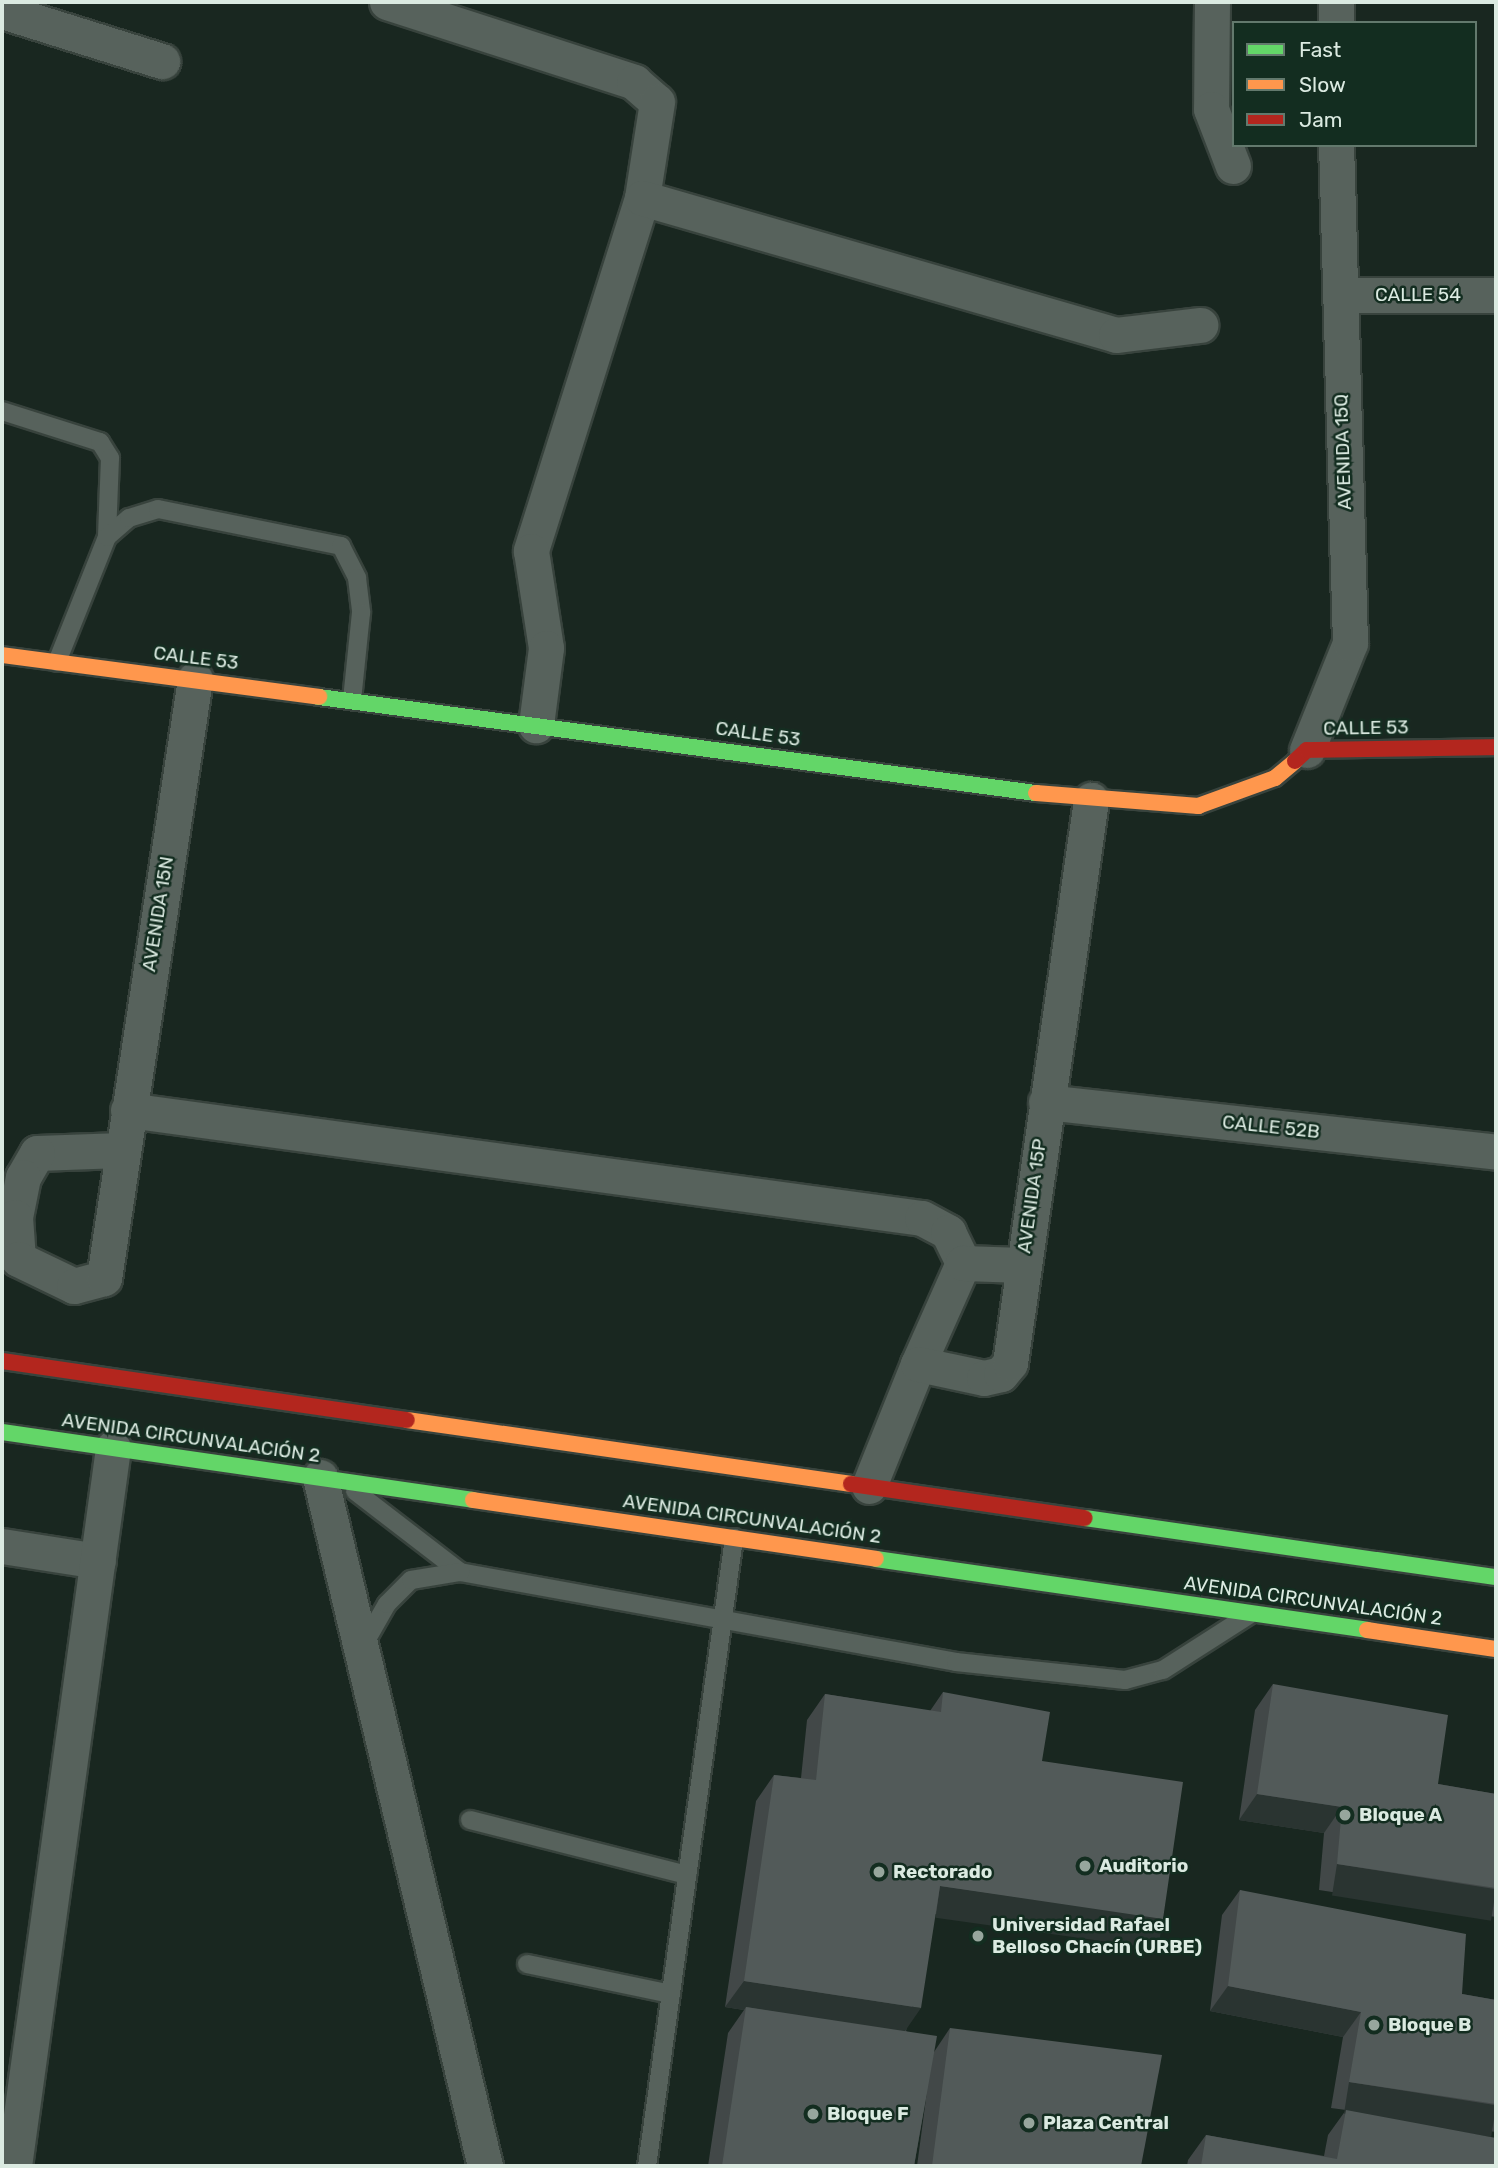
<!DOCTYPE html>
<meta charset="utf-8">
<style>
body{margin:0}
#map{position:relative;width:1498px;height:2168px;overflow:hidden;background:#192720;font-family:Rubik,sans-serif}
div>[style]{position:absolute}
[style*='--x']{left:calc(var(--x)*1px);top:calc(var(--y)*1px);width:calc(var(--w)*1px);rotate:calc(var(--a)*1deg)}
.roads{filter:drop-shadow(2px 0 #38433d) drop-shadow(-2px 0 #38433d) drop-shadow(0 2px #38433d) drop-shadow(0 -2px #38433d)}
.lane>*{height:18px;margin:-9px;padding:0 9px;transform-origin:9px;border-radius:9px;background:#57625c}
.street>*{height:35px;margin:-17.5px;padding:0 17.5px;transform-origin:17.5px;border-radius:17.5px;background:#57625c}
.fast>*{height:16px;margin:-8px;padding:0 8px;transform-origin:8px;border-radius:8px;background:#63d668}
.slow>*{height:16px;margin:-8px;padding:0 8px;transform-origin:8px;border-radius:8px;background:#ff974d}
.jam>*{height:16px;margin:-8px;padding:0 8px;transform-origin:8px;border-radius:8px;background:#b3261e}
.wall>*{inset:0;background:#424848}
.shaded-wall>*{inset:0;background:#2a3431;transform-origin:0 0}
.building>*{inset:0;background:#525a59}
.dots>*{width:19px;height:19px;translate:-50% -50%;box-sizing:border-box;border:4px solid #132d20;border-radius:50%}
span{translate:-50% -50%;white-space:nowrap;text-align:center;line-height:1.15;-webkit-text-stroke:5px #132d20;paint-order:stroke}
.street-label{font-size:19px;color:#dbeae1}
.poi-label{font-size:19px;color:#dbeae1;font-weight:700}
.left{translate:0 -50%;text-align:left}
.frame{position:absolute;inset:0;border:4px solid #dbeae1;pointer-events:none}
.legend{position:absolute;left:1232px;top:21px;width:245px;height:126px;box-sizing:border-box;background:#132d20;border:2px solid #63796d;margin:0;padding:9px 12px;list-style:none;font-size:21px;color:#dbeae1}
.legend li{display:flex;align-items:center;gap:14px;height:35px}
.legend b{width:35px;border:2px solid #63796d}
</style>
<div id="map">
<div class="roads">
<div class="lane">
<i style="--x:2;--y:411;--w:103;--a:17.6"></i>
<i style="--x:100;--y:442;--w:19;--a:58"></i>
<i style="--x:110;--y:458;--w:79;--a:92.2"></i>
<i style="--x:57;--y:662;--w:135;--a:-68.2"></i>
<i style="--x:107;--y:537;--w:29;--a:-41"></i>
<i style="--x:129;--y:518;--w:30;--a:-17"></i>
<i style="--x:158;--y:509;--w:187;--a:11.4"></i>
<i style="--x:341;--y:546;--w:36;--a:63"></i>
<i style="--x:357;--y:578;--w:35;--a:83"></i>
<i style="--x:361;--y:613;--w:87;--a:95.9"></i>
<i style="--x:355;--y:1491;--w:133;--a:37.6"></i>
<i style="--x:460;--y:1572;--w:504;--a:10.28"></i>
<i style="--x:956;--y:1662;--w:170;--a:6.1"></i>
<i style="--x:1125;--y:1680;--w:39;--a:-15"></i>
<i style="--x:1163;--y:1670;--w:102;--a:-32.6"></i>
<i style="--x:363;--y:1646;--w:48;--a:-60.3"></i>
<i style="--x:387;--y:1604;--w:34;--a:-45"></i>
<i style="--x:411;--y:1580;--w:50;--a:-9.3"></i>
<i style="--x:470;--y:1820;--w:224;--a:14.2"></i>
<i style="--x:527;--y:1964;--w:147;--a:11.8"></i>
<i style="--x:647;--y:2166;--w:634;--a:-82.11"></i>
</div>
<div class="street">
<i style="--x:387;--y:2;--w:260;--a:17.9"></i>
<i style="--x:634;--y:82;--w:30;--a:41"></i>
<i style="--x:657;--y:102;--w:97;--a:98.9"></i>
<i style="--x:642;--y:198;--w:370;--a:107.5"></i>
<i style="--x:531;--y:551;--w:98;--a:81.2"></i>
<i style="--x:546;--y:648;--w:78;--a:97.4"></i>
<i style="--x:1212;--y:2;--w:107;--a:90.5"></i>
<i style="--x:1211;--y:109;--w:61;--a:68.9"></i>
<i style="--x:2;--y:11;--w:168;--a:17.4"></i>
<i style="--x:1336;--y:23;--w:21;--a:-90"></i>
<i style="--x:642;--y:198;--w:493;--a:16.1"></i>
<i style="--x:1116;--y:335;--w:85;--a:-6.8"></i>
<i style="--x:1340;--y:295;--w:156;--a:0"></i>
<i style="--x:1307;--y:750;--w:115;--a:-68.1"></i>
<i style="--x:1350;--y:643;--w:498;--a:-91.6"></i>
<i style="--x:1046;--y:1102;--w:453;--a:6.3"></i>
<i style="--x:128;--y:1110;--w:801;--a:7.75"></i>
<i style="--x:922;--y:1218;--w:30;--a:28"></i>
<i style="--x:948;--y:1232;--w:34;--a:64"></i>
<i style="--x:121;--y:1150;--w:84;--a:178"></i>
<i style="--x:37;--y:1153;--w:28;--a:120"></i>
<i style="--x:23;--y:1177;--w:41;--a:101.3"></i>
<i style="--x:15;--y:1217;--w:42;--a:85.9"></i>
<i style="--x:18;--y:1259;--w:62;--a:25.7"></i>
<i style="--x:74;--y:1286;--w:31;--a:-15"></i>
<i style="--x:104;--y:1278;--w:606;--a:-81.36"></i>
<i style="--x:918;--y:1364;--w:111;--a:-66"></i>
<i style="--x:963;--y:1263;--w:60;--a:1.9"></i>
<i style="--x:320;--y:1477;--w:708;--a:76.53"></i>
<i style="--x:869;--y:1486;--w:131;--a:-68.1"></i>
<i style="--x:918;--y:1364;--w:67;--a:12"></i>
<i style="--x:984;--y:1378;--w:17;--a:-13"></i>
<i style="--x:1001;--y:1374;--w:14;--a:-51"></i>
<i style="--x:1010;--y:1363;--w:569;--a:-81.81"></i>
<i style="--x:2;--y:1546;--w:97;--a:8.9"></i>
<i style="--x:14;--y:2166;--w:725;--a:-82.15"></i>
</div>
<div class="fast">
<i style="--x:319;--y:697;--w:723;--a:7.63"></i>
<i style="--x:2;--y:1432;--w:476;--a:8.2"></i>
<i style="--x:1085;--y:1518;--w:415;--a:8.2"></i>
<i style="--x:876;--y:1559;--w:496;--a:8.2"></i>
</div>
<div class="slow">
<i style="--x:2;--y:655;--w:320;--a:7.5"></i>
<i style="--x:1036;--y:793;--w:163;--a:4.6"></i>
<i style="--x:1198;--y:806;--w:82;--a:-20"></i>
<i style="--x:1275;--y:778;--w:26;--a:-40"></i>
<i style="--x:407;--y:1420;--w:449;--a:8.2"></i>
<i style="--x:473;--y:1500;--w:407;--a:8.3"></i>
<i style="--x:1367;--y:1630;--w:130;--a:8.4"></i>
</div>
<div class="jam">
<i style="--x:1295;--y:761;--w:16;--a:-43"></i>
<i style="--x:1307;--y:750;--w:189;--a:-0.9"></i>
<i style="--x:2;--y:1361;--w:409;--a:8.3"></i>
<i style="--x:851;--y:1484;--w:236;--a:8.3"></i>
</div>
</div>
<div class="wall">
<i style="clip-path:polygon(1273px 1684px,1438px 1784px,1496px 1794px,1496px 1917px,1319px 1890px,1324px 1833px,1239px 1820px,1255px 1710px)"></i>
<i style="clip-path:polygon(943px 1692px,1042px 1761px,1163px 1919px,1145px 1945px,935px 1914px,906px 2031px,934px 2052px,950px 2028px,1141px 2166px,917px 2166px,927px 2091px,914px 2166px,708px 2166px,728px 2033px,744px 2010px,725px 2007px,756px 1801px,774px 1775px,801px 1778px,807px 1720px,825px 1694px,930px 1711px)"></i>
<i style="clip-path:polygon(1240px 1890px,1462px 1994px,1496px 2000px,1496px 2132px,1362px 2113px,1496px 2166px,1187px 2166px,1188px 2160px,1206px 2135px,1324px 2156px,1328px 2135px,1346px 2110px,1331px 2108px,1343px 2037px,1210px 2011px,1222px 1915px)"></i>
</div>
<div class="shaded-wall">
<i style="clip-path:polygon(1257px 1794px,1342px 1807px,1324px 1833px,1239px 1820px)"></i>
<i style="left:1337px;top:1864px;width:161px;height:32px;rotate:9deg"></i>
<i style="left:940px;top:1886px;width:225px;height:32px;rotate:8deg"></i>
<i style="clip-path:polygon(744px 1981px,921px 2008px,903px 2034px,746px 2007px,744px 2010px,725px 2007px)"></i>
<i style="clip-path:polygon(1228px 1986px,1361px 2012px,1343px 2037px,1210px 2011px)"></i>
<i style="left:1349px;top:2082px;width:149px;height:32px;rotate:9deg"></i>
</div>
<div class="building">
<i style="clip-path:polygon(1273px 1684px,1448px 1715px,1438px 1784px,1496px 1794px,1496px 1888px,1337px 1864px,1342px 1807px,1257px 1794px)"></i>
<i style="clip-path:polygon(943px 1692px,1050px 1712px,1042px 1761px,1183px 1782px,1163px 1919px,940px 1886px,921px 2008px,744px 1981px,774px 1775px,816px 1780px,825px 1694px,941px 1712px)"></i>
<i style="clip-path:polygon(1240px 1890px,1466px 1934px,1462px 1994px,1496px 2000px,1496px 2104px,1349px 2082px,1361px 2012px,1228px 1986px)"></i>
<i style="clip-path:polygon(746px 2007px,937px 2036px,914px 2166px,722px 2166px)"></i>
<i style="clip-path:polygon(950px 2028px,1162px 2055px,1141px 2166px,932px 2166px)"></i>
<i style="clip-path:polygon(1346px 2110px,1496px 2138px,1496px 2166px,1201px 2166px,1206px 2135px,1337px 2159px)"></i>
</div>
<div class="dots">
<i style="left:1345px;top:1815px;background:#97a69d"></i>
<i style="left:1085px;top:1866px;background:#97a69d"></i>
<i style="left:879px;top:1872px;background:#97a69d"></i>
<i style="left:978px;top:1936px;background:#97a69d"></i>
<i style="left:1374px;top:2025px;background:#97a69d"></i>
<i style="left:813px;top:2114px;background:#97a69d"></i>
<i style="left:1029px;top:2123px;background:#97a69d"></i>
</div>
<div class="street-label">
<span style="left:1418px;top:295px">CALLE 54</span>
<span style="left:1343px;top:452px;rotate:-92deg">AVENIDA 15Q</span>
<span style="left:196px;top:658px;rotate:7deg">CALLE 53</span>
<span style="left:1366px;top:728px;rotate:-1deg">CALLE 53</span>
<span style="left:758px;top:734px;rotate:8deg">CALLE 53</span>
<span style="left:158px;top:914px;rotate:-81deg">AVENIDA 15N</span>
<span style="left:1271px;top:1127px;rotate:6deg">CALLE 52B</span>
<span style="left:1032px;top:1196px;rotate:-82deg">AVENIDA 15P</span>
<span style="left:191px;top:1438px;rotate:8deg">AVENIDA CIRCUNVALACIÓN 2</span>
<span style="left:752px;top:1519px;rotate:8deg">AVENIDA CIRCUNVALACIÓN 2</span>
<span style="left:1313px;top:1601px;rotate:8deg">AVENIDA CIRCUNVALACIÓN 2</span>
</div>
<div class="poi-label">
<span class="left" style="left:1359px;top:1815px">Bloque A</span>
<span class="left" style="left:1099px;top:1866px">Auditorio</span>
<span class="left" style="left:893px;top:1872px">Rectorado</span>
<span class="left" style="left:992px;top:1936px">Universidad Rafael<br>Belloso Chacín (URBE)</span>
<span class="left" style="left:1388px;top:2025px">Bloque B</span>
<span class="left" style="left:827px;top:2114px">Bloque F</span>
<span class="left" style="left:1043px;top:2123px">Plaza Central</span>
</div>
<div class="frame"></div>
<ul class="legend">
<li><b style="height:9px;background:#63d668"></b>Fast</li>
<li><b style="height:9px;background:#ff974d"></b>Slow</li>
<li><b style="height:9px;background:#b3261e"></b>Jam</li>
</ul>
</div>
